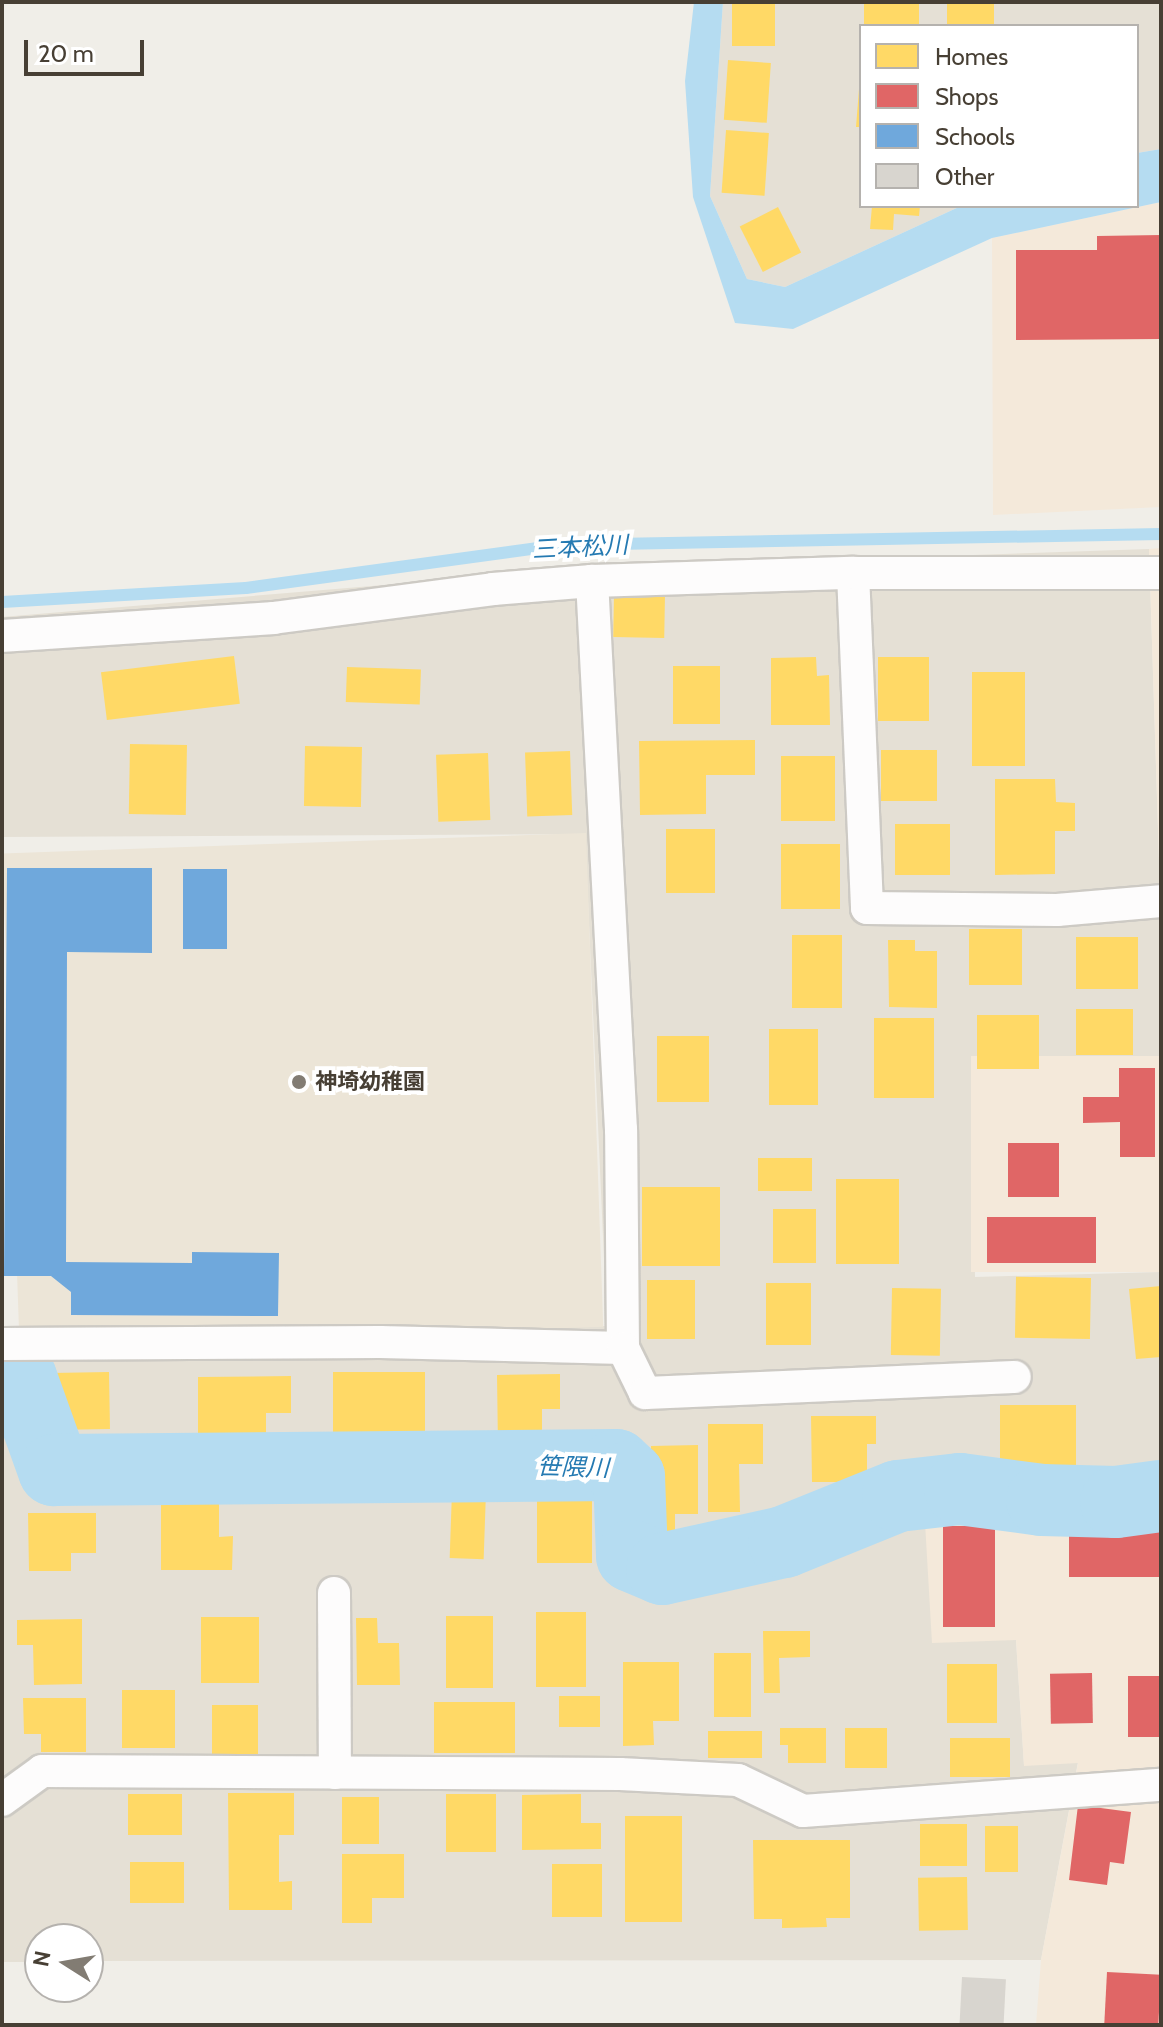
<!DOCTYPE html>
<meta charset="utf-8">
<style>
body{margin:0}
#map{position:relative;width:1163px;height:2027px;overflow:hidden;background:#f0eee8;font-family:Cabin,"Noto Sans JP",sans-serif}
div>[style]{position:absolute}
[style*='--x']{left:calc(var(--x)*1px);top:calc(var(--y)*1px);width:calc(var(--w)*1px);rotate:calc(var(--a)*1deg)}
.residential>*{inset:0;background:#e5e0d5}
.commercial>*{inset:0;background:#f4e9da;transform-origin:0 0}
.education>*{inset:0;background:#ece5d7;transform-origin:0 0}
.water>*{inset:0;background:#b5dcf1}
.homes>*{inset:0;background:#ffd966;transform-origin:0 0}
.shops>*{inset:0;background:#e06666;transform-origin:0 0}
.schools>*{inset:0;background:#6fa8dc;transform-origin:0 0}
.stream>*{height:12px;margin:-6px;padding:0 6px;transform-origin:6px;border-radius:6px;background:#b5dcf1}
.river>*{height:72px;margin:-36px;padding:0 36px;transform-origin:36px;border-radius:36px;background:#b5dcf1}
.building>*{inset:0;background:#d8d5cf;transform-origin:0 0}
.roads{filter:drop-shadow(2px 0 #cdcac4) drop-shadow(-2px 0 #cdcac4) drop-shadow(0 2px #cdcac4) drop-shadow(0 -2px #cdcac4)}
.minor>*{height:32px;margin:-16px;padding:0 16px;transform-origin:16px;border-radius:16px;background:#fdfcfc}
.dots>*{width:22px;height:22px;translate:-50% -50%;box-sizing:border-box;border:4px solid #fff;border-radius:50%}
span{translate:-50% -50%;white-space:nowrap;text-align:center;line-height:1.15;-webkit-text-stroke:8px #fff;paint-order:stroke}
.poi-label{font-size:22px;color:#473f34;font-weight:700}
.left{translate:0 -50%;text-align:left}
.water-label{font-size:24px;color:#257ab2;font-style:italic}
.frame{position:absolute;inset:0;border:4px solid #473f34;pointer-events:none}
.legend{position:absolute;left:859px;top:24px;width:280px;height:184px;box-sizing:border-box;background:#fff;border:2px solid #b5b2ae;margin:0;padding:10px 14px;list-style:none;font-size:24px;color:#473f34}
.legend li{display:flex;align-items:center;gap:16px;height:40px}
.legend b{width:40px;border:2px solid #b5b2ae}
.north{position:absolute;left:24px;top:1923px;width:80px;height:80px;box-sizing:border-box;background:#fff;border:2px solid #b5b2ae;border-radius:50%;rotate:281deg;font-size:22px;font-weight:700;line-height:32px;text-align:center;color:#473f34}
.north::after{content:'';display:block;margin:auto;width:28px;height:36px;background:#827c73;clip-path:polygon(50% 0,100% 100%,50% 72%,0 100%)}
.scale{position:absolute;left:24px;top:40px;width:120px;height:36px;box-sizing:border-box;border:4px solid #473f34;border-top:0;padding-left:10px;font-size:24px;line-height:28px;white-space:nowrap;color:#473f34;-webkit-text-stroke:6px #fff;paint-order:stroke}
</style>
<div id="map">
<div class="residential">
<i style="clip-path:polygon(723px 2px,1161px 2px,1161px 149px,1137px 153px,1137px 26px,861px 26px,861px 206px,961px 206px,785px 287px,747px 279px,710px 196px)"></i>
<i style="clip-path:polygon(1149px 549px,1161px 922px,1161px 1056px,973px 1082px,975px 1277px,1161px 1272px,1161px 1507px,1049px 1515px,925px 1505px,1016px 1640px,1024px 1765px,1078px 1762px,1041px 1960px,88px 1961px,88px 1939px,40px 1939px,40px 1962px,2px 1962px,2px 1398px,10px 1397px,2px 1364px,2px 1329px,607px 1326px,585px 834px,2px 837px,2px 617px,586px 568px)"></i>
</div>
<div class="commercial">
<i style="clip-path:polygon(1161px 202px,1161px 507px,993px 515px,992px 238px)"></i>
<i style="clip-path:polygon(1161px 548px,1161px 922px,1149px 549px)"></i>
<i style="left:1161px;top:1056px;width:216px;height:190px;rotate:90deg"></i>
<i style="clip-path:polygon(924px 1505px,1049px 1515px,1161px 1507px,1161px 2025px,1036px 2025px,1041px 1960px,1078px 1763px,1024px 1766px,1016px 1640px,932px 1643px)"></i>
</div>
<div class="education">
<i style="left:586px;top:833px;width:494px;height:584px;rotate:88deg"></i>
</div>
<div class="water">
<i style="clip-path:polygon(694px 2px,723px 2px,710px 196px,747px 279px,785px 287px,961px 206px,1137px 206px,1137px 153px,1161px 149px,1161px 202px,992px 238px,793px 329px,735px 323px,693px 197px,685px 81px)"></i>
</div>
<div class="homes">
<i style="left:732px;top:2px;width:43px;height:44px"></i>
<i style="left:864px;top:2px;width:55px;height:24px"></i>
<i style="left:947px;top:2px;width:47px;height:24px"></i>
<i style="left:728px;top:60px;width:43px;height:60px;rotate:4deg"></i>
<i style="clip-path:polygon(859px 89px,861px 89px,861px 127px,856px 127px)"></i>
<i style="left:726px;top:130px;width:43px;height:63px;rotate:4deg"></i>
<i style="clip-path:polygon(872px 206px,920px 206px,919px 216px,894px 214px,893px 230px,870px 229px)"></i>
<i style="left:778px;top:207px;width:51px;height:43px;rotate:63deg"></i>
<i style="left:614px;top:594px;width:51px;height:43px;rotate:1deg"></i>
<i style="left:234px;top:656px;width:48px;height:134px;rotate:83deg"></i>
<i style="clip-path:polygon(816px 657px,817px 676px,829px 675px,830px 725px,771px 725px,771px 658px)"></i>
<i style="left:929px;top:657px;width:64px;height:51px;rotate:90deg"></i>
<i style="left:720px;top:666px;width:58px;height:47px;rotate:90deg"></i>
<i style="left:347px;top:667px;width:74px;height:35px;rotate:2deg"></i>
<i style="left:972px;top:672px;width:53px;height:94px"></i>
<i style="clip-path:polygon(755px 740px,755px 775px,706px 775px,706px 814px,640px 815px,639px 741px)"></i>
<i style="left:130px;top:744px;width:57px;height:70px;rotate:1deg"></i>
<i style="left:305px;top:746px;width:57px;height:60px;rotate:1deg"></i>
<i style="left:937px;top:750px;width:51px;height:56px;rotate:90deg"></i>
<i style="left:570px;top:751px;width:64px;height:45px;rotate:88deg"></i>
<i style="left:488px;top:753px;width:67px;height:52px;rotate:88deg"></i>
<i style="left:781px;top:756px;width:54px;height:65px"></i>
<i style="clip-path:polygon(995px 779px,1055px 779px,1056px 802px,1075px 803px,1075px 831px,1055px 831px,1055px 874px,995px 875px)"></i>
<i style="left:895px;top:824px;width:55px;height:51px"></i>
<i style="left:666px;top:829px;width:49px;height:64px"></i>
<i style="left:781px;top:844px;width:59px;height:65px"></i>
<i style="left:969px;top:929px;width:53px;height:56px"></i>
<i style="left:792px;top:935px;width:50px;height:73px"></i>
<i style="left:1076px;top:937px;width:62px;height:52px"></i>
<i style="clip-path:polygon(888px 940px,915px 940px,915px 951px,937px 951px,937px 1008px,889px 1007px)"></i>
<i style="left:1076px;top:1009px;width:57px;height:46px"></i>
<i style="left:1039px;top:1015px;width:54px;height:62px;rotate:90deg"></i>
<i style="left:874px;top:1018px;width:60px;height:80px"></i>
<i style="left:769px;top:1029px;width:49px;height:76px"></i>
<i style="left:657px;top:1036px;width:52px;height:66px"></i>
<i style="left:758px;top:1158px;width:54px;height:33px"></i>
<i style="left:836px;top:1179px;width:63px;height:85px"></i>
<i style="left:642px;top:1187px;width:78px;height:79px"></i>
<i style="left:773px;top:1209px;width:43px;height:54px"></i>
<i style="left:1091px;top:1278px;width:61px;height:75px;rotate:91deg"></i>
<i style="left:647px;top:1280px;width:48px;height:59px"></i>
<i style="left:766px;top:1283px;width:45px;height:62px"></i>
<i style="clip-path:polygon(1161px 1286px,1161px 1357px,1136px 1359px,1129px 1289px)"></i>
<i style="left:892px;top:1288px;width:49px;height:67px;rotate:1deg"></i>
<i style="left:109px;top:1372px;width:57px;height:58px;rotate:89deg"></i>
<i style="left:425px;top:1372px;width:71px;height:92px;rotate:90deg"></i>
<i style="clip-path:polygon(560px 1374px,560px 1409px,542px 1409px,542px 1447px,498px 1448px,497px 1375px)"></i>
<i style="clip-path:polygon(291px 1376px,291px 1413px,266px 1413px,266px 1451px,198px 1451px,198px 1377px)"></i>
<i style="left:1000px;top:1405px;width:76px;height:61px"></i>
<i style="clip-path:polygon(811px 1416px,876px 1416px,876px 1444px,867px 1444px,867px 1482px,812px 1482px)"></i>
<i style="clip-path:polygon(708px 1424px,763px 1424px,763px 1464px,739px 1464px,740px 1512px,708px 1512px)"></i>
<i style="clip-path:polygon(698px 1445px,698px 1514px,675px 1514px,675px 1536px,651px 1536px,651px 1446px)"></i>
<i style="left:452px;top:1491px;width:34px;height:67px;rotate:2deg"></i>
<i style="clip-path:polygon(219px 1492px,219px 1537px,233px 1536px,232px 1570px,161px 1570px,161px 1493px)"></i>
<i style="left:537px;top:1496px;width:55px;height:67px"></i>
<i style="clip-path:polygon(28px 1513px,96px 1513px,96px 1553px,71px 1553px,71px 1571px,29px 1571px)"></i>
<i style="left:586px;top:1612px;width:75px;height:50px;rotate:90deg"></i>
<i style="left:446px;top:1616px;width:47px;height:72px"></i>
<i style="left:201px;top:1617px;width:58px;height:66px"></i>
<i style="clip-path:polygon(356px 1618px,377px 1618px,378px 1643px,399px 1643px,400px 1685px,357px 1685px)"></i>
<i style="clip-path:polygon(82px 1619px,82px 1684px,34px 1685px,33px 1645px,17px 1645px,17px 1620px)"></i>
<i style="clip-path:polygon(763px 1631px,810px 1631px,810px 1657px,779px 1658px,780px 1693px,764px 1693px)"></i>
<i style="left:714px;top:1653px;width:37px;height:64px"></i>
<i style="clip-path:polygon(623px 1662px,679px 1662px,679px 1721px,653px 1721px,654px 1745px,623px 1746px)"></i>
<i style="left:947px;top:1664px;width:50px;height:59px"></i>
<i style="left:122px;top:1690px;width:53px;height:58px"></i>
<i style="left:559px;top:1696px;width:41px;height:31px"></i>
<i style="clip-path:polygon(23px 1698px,86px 1698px,86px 1752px,41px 1752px,41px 1734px,24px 1734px)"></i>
<i style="left:515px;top:1702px;width:51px;height:81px;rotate:90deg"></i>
<i style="left:212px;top:1705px;width:46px;height:50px"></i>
<i style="clip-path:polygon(780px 1728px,826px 1728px,826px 1763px,788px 1763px,788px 1745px,780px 1745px)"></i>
<i style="left:845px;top:1728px;width:42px;height:40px"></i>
<i style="left:708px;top:1731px;width:54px;height:27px"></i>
<i style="left:950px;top:1738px;width:60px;height:39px"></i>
<i style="clip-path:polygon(228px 1793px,294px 1793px,294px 1835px,279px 1835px,279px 1882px,292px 1881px,292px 1910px,229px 1910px)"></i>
<i style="left:128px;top:1794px;width:54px;height:41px"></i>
<i style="left:446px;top:1794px;width:50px;height:58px"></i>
<i style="clip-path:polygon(581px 1794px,581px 1823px,601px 1823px,601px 1849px,522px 1850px,522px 1795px)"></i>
<i style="left:342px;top:1797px;width:37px;height:47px"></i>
<i style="left:625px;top:1816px;width:57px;height:106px"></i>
<i style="left:920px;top:1824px;width:47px;height:42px"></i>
<i style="left:985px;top:1826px;width:33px;height:46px"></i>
<i style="clip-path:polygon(753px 1840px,850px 1840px,850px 1918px,826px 1918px,827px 1927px,782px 1928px,782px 1919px,754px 1919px)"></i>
<i style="clip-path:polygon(342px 1854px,404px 1854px,404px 1898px,372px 1898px,372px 1923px,342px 1923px)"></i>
<i style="left:130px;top:1862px;width:54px;height:41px"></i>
<i style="left:552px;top:1864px;width:50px;height:53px"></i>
<i style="left:967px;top:1877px;width:53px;height:49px;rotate:89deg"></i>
</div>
<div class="shops">
<i style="clip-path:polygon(1161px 235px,1161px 339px,1016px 340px,1016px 250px,1097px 250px,1097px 236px)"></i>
<i style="clip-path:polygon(1119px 1068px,1155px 1068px,1155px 1157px,1120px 1157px,1120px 1122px,1083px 1123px,1083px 1097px,1119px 1097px)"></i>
<i style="left:1008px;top:1143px;width:51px;height:54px"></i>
<i style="left:987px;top:1217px;width:109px;height:46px"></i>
<i style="left:995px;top:1526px;width:101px;height:52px;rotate:90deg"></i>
<i style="left:1161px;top:1526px;width:51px;height:92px;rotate:90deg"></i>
<i style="left:1092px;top:1673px;width:50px;height:42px;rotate:89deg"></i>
<i style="left:1161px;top:1676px;width:61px;height:33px;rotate:90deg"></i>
<i style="clip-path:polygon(1078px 1805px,1131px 1812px,1124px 1864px,1110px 1862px,1107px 1885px,1069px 1880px)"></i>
<i style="left:1107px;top:1972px;width:54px;height:51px;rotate:3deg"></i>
</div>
<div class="schools">
<i style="clip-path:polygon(7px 868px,152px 868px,152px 953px,67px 952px,66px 1262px,192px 1263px,192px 1252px,279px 1253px,278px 1316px,71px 1315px,71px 1292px,51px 1276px,4px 1276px)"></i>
<i style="left:183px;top:869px;width:44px;height:80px"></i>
</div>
<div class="stream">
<i style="--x:2;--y:602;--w:244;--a:-3.3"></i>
<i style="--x:246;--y:588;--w:317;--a:-7.8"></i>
<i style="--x:560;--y:545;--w:601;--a:-1.05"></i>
</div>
<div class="river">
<i style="--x:2;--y:1378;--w:19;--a:0"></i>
<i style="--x:21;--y:1378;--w:98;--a:70.3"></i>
<i style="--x:54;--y:1470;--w:562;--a:-0.51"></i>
<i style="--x:616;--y:1465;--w:18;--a:43"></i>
<i style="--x:629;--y:1477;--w:79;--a:87.8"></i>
<i style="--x:632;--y:1556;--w:33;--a:23"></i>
<i style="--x:662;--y:1569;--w:125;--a:-12.5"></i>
<i style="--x:784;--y:1542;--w:123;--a:-22"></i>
<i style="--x:898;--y:1496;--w:62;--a:-6.4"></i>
<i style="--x:960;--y:1489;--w:83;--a:7.6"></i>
<i style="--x:1042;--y:1500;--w:74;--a:1.5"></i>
<i style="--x:1116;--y:1502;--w:45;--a:-7.6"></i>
</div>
<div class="building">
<i style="left:962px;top:1977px;width:44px;height:48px;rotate:3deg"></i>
</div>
<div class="roads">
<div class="minor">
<i style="--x:853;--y:573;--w:335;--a:87.6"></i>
<i style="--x:867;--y:908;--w:190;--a:0.6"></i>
<i style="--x:1057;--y:910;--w:104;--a:-4.9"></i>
<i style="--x:2;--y:636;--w:272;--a:-3.8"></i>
<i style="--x:273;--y:618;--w:222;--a:-7.5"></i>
<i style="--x:493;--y:589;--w:99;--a:-4.6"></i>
<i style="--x:592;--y:581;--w:261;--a:-1.8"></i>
<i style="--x:853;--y:573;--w:308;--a:0"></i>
<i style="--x:2;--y:1344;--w:378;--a:-0.3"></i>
<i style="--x:380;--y:1342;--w:243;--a:1.4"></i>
<i style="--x:623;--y:1348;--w:218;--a:-90.5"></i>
<i style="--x:621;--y:1130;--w:550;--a:-93.02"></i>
<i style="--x:623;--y:1348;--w:50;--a:63.9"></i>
<i style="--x:645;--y:1393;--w:370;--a:-2.5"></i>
<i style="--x:334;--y:1593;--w:180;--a:89.7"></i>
<i style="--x:2;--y:1800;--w:49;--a:-35.9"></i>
<i style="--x:42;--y:1771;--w:578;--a:0.3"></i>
<i style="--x:620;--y:1774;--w:118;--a:2.9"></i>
<i style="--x:738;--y:1780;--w:72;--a:25.5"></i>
<i style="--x:803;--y:1811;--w:359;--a:-4.2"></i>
</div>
</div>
<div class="dots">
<i style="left:299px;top:1082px;background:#827c73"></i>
</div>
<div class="poi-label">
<span class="left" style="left:315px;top:1082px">神埼幼稚園</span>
</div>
<div class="water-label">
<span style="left:580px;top:547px;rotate:-3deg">三本松川</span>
<span style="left:573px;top:1467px;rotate:2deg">笹隈川</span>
</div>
<div class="frame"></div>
<ul class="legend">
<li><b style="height:22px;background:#ffd966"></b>Homes</li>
<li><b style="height:22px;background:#e06666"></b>Shops</li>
<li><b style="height:22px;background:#6fa8dc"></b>Schools</li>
<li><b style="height:22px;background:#d8d5cf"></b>Other</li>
</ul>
<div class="north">N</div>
<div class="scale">20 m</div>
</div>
